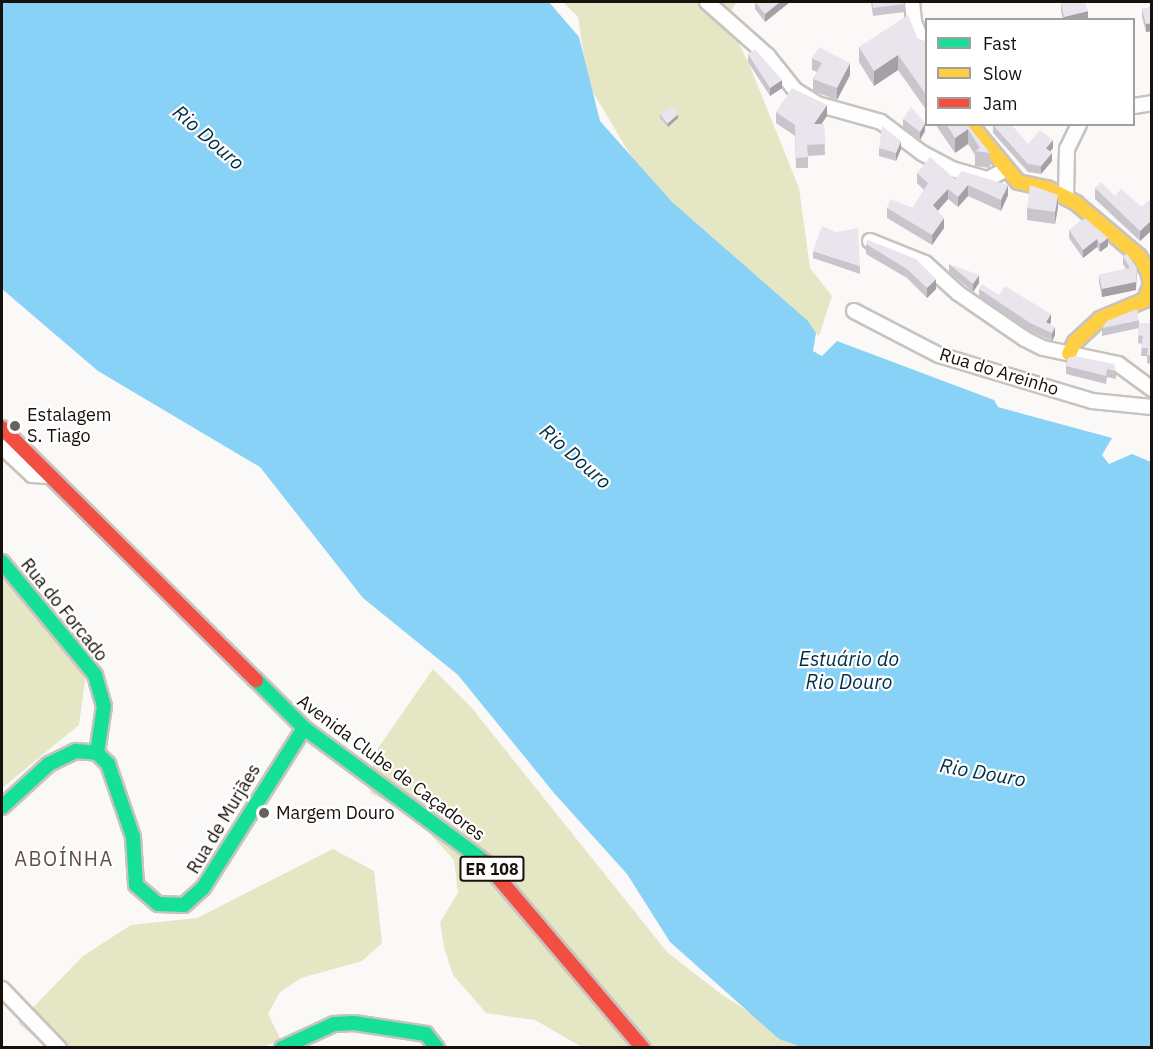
<!DOCTYPE html>
<meta charset="utf-8">
<style>
body{margin:0}
#map{position:relative;width:1153px;height:1049px;overflow:hidden;background:#fbf9f7;font-family:"IBM Plex Sans",sans-serif}
div>[style]{position:absolute}
[style*='--x']{left:calc(var(--x)*1px);top:calc(var(--y)*1px);width:calc(var(--w)*1px);rotate:calc(var(--a)*1deg)}
.green>*{inset:0;background:#e4e6c4}
.water>*{inset:0;background:#89d2f7}
.roads{filter:drop-shadow(2px 0 #c8c3bf) drop-shadow(-2px 0 #c8c3bf) drop-shadow(0 2px #c8c3bf) drop-shadow(0 -2px #c8c3bf)}
.street>*{height:14px;margin:-7px;padding:0 7px;transform-origin:7px;border-radius:7px;background:#fefefe}
.fast>*{height:14px;margin:-7px;padding:0 7px;transform-origin:7px;border-radius:7px;background:#16e098}
.slow>*{height:14px;margin:-7px;padding:0 7px;transform-origin:7px;border-radius:7px;background:#ffcf43}
.jam>*{height:14px;margin:-7px;padding:0 7px;transform-origin:7px;border-radius:7px;background:#f24e42}
.wall>*{inset:0;background:#c9c5cc}
.shaded-wall>*{inset:0;background:#a4a0a6}
.building>*{inset:0;background:#eae5ed;transform-origin:0 0}
.dots>*{width:16px;height:16px;translate:-50% -50%;box-sizing:border-box;border:3px solid #fff;border-radius:50%}
span{translate:-50% -50%;white-space:nowrap;text-align:center;line-height:1.15;-webkit-text-stroke:4.5px #fff;paint-order:stroke}
.shield-label span{padding:2px 4px;background:#fff;border:2px solid;border-radius:4px;-webkit-text-stroke-width:0}
.shield-label{font-size:16px;color:#18100b;font-weight:700}
.street-label{font-size:18px;color:#18100b}
.poi-label{font-size:18px;color:#18100b}
.left{translate:0 -50%;text-align:left}
.water-label{font-size:20px;color:#002e44;font-style:italic}
.neighbourhood-label{font-size:20px;color:#645043;letter-spacing:1.5px}
.frame{position:absolute;inset:0;border:3px solid #18100b;pointer-events:none}
.legend{position:absolute;left:925px;top:18px;width:210px;height:108px;box-sizing:border-box;background:#fff;border:2px solid #a39f9d;margin:0;padding:8px 10px;list-style:none;font-size:18px;color:#18100b}
.legend li{display:flex;align-items:center;gap:12px;height:30px}
.legend b{width:30px;border:2px solid #a39f9d}
</style>
<div id="map">
<div class="green">
<i style="clip-path:polygon(563px 2px,737px 2px,726px 18px,749px 64px,799px 188px,810px 268px,832px 296px,819px 336px,638px 179px,637px 166px,588px 84px,578px 17px)"></i>
<i style="clip-path:polygon(2px 568px,80px 648px,85px 681px,79px 725px,2px 788px)"></i>
<i style="clip-path:polygon(433px 669px,471px 707px,667px 952px,721px 994px,803px 1047px,582px 1047px,535px 1020px,486px 1013px,453px 975px,444px 947px,440px 922px,458px 893px,454px 860px,411px 813px,370px 793px,374px 754px)"></i>
<i style="clip-path:polygon(333px 849px,374px 871px,382px 943px,362px 961px,301px 978px,280px 992px,268px 1014px,281px 1040px,261px 1048px,47px 1047px,18px 1023px,83px 956px,131px 925px,197px 918px)"></i>
</div>
<div class="water">
<i style="clip-path:polygon(2px 2px,549px 2px,579px 37px,600px 121px,672px 202px,808px 321px,816px 333px,813px 351px,822px 356px,837px 341px,994px 400px,998px 407px,1112px 438px,1102px 455px,1109px 464px,1132px 454px,1151px 462px,1151px 1047px,802px 1047px,779px 1039px,670px 942px,627px 874px,554px 793px,458px 675px,363px 598px,260px 467px,98px 371px,2px 289px)"></i>
</div>
<div class="roads">
<div class="street">
<i style="--x:707;--y:2;--w:81;--a:41.5"></i>
<i style="--x:768;--y:56;--w:43;--a:51.5"></i>
<i style="--x:795;--y:90;--w:26;--a:32"></i>
<i style="--x:817;--y:104;--w:66;--a:15.7"></i>
<i style="--x:881;--y:122;--w:51;--a:37.1"></i>
<i style="--x:922;--y:153;--w:34;--a:28"></i>
<i style="--x:952;--y:169;--w:37;--a:16"></i>
<i style="--x:988;--y:179;--w:19;--a:-28"></i>
<i style="--x:912;--y:2;--w:20;--a:84"></i>
<i style="--x:914;--y:22;--w:30;--a:67"></i>
<i style="--x:1134;--y:106;--w:18;--a:-9"></i>
<i style="--x:1066;--y:196;--w:47;--a:-88.8"></i>
<i style="--x:1067;--y:149;--w:28;--a:-64"></i>
<i style="--x:870;--y:241;--w:59;--a:21.8"></i>
<i style="--x:925;--y:263;--w:45;--a:42.3"></i>
<i style="--x:958;--y:293;--w:81;--a:34.5"></i>
<i style="--x:1025;--y:339;--w:20;--a:27"></i>
<i style="--x:1043;--y:348;--w:77;--a:12"></i>
<i style="--x:1118;--y:364;--w:42;--a:36.3"></i>
<i style="--x:854;--y:311;--w:96;--a:27.4"></i>
<i style="--x:939;--y:355;--w:160;--a:16.7"></i>
<i style="--x:1092;--y:401;--w:60;--a:5.7"></i>
<i style="--x:2;--y:447;--w:41;--a:43"></i>
<i style="--x:32;--y:475;--w:17;--a:3"></i>
<i style="--x:2;--y:989;--w:82;--a:46"></i>
</div>
<div class="fast">
<i style="--x:2;--y:562;--w:146;--a:50.5"></i>
<i style="--x:95;--y:675;--w:32;--a:74"></i>
<i style="--x:104;--y:706;--w:48;--a:98.5"></i>
<i style="--x:256;--y:680;--w:68;--a:45"></i>
<i style="--x:304;--y:728;--w:225;--a:36.5"></i>
<i style="--x:2;--y:807;--w:64;--a:-42.5"></i>
<i style="--x:49;--y:764;--w:30;--a:-26"></i>
<i style="--x:76;--y:751;--w:21;--a:5"></i>
<i style="--x:97;--y:753;--w:16;--a:45"></i>
<i style="--x:108;--y:764;--w:77;--a:71.1"></i>
<i style="--x:133;--y:837;--w:48;--a:86.4"></i>
<i style="--x:136;--y:885;--w:29;--a:41"></i>
<i style="--x:158;--y:904;--w:26;--a:2"></i>
<i style="--x:184;--y:905;--w:25;--a:-42"></i>
<i style="--x:203;--y:888;--w:189;--a:-57.7"></i>
<i style="--x:282;--y:1048;--w:57;--a:-24.8"></i>
<i style="--x:334;--y:1024;--w:20;--a:-3"></i>
<i style="--x:354;--y:1023;--w:73;--a:8.7"></i>
<i style="--x:426;--y:1034;--w:18;--a:52"></i>
</div>
<div class="slow">
<i style="--x:970;--y:124;--w:75;--a:50.4"></i>
<i style="--x:1018;--y:182;--w:30;--a:12"></i>
<i style="--x:1047;--y:188;--w:33;--a:27"></i>
<i style="--x:1076;--y:203;--w:82;--a:40.1"></i>
<i style="--x:1139;--y:256;--w:17;--a:59"></i>
<i style="--x:1148;--y:271;--w:13;--a:77"></i>
<i style="--x:1151;--y:284;--w:17;--a:111"></i>
<i style="--x:1145;--y:300;--w:49;--a:157.1"></i>
<i style="--x:1100;--y:319;--w:34;--a:137"></i>
<i style="--x:1075;--y:342;--w:13;--a:117"></i>
</div>
<div class="jam">
<i style="--x:2;--y:428;--w:358;--a:44.8"></i>
<i style="--x:485;--y:862;--w:244;--a:49.7"></i>
</div>
</div>
<div class="wall">
<i style="clip-path:polygon(755px 2px,790px 2px,765px 22px,755px 9px)"></i>
<i style="clip-path:polygon(871px 2px,904px 2px,904px 12px,873px 16px)"></i>
<i style="clip-path:polygon(1061px 3px,1088px 19px,1063px 20px,1061px 11px)"></i>
<i style="clip-path:polygon(1152px 7px,1152px 31px,1146px 32px,1142px 17px,1142px 9px)"></i>
<i style="clip-path:polygon(918px 39px,927px 42px,927px 111px,898px 70px,874px 86px,859px 62px,859px 47px)"></i>
<i style="clip-path:polygon(748px 54px,782px 88px,770px 96px,748px 62px)"></i>
<i style="clip-path:polygon(812px 58px,850px 75px,837px 100px,813px 91px,813px 79px,817px 72px,812px 70px)"></i>
<i style="clip-path:polygon(776px 112px,827px 116px,821px 124px,824px 124px,825px 155px,808px 156px,808px 168px,796px 168px,795px 136px,776px 123px)"></i>
<i style="clip-path:polygon(660px 114px,678px 118px,668px 127px,660px 118px)"></i>
<i style="clip-path:polygon(903px 119px,925px 131px,920px 140px,903px 127px)"></i>
<i style="clip-path:polygon(935px 124px,967px 124px,990px 153px,990px 168px,975px 166px,975px 155px,968px 144px,955px 153px)"></i>
<i style="clip-path:polygon(993px 125px,1028px 144px,1053px 148px,1050px 152px,1052px 161px,1041px 174px,1028px 172px,993px 133px)"></i>
<i style="clip-path:polygon(879px 148px,901px 149px,896px 161px,879px 156px)"></i>
<i style="clip-path:polygon(917px 173px,955px 179px,1008px 195px,1001px 211px,968px 196px,958px 207px,948px 199px,938px 211px,944px 228px,932px 245px,887px 218px,887px 208px,913px 208px,924px 190px,917px 183px)"></i>
<i style="clip-path:polygon(1095px 188px,1142px 207px,1152px 198px,1152px 230px,1140px 241px,1095px 199px)"></i>
<i style="clip-path:polygon(1058px 207px,1055px 224px,1027px 220px,1027px 208px)"></i>
<i style="clip-path:polygon(1085px 218px,1108px 246px,1100px 252px,1097px 247px,1083px 258px,1069px 238px,1069px 230px)"></i>
<i style="clip-path:polygon(868px 240px,936px 289px,927px 298px,907px 278px,866px 254px,866px 244px)"></i>
<i style="clip-path:polygon(813px 251px,860px 266px,860px 274px,813px 258px)"></i>
<i style="clip-path:polygon(1127px 254px,1136px 290px,1102px 297px,1099px 283px,1099px 275px,1126px 269px,1123px 264px,1123px 256px)"></i>
<i style="clip-path:polygon(949px 264px,979px 283px,973px 292px,949px 272px)"></i>
<i style="clip-path:polygon(979px 289px,999px 295px,1051px 322px,1050px 324px,1055px 335px,1052px 341px,1030px 331px,979px 297px)"></i>
<i style="clip-path:polygon(1139px 320px,1139px 323px,1152px 323px,1152px 364px,1147px 363px,1147px 356px,1141px 356px,1142px 344px,1138px 343px,1139px 328px,1102px 336px,1102px 328px)"></i>
<i style="clip-path:polygon(1068px 358px,1116px 371px,1116px 379px,1107px 377px,1106px 384px,1066px 374px,1066px 366px)"></i>
</div>
<div class="shaded-wall">
<i style="clip-path:polygon(780px 2px,790px 2px,765px 22px,765px 14px)"></i>
<i style="clip-path:polygon(1088px 11px,1088px 19px,1064px 20px,1064px 17px)"></i>
<i style="clip-path:polygon(1152px 23px,1152px 31px,1146px 32px,1146px 24px)"></i>
<i style="clip-path:polygon(898px 55px,898px 70px,874px 86px,874px 71px)"></i>
<i style="clip-path:polygon(850px 63px,850px 75px,837px 100px,837px 88px)"></i>
<i style="clip-path:polygon(782px 80px,782px 88px,770px 96px,770px 88px)"></i>
<i style="clip-path:polygon(827px 105px,827px 116px,814px 135px,814px 124px)"></i>
<i style="clip-path:polygon(678px 114px,678px 118px,668px 127px,668px 123px)"></i>
<i style="clip-path:polygon(925px 123px,925px 131px,920px 140px,920px 132px)"></i>
<i style="clip-path:polygon(968px 129px,968px 144px,955px 153px,955px 138px)"></i>
<i style="clip-path:polygon(1053px 140px,1053px 148px,1046px 156px,1046px 148px)"></i>
<i style="clip-path:polygon(901px 141px,901px 149px,896px 161px,896px 153px)"></i>
<i style="clip-path:polygon(1052px 153px,1052px 161px,1041px 174px,1041px 166px)"></i>
<i style="clip-path:polygon(968px 185px,968px 196px,958px 207px,958px 197px)"></i>
<i style="clip-path:polygon(1008px 185px,1008px 195px,1001px 211px,1001px 200px)"></i>
<i style="clip-path:polygon(948px 189px,948px 199px,933px 216px,933px 205px)"></i>
<i style="clip-path:polygon(1058px 195px,1058px 207px,1055px 224px,1055px 212px)"></i>
<i style="clip-path:polygon(944px 218px,944px 228px,932px 245px,932px 235px)"></i>
<i style="clip-path:polygon(1152px 220px,1152px 230px,1140px 241px,1140px 231px)"></i>
<i style="clip-path:polygon(1108px 238px,1108px 246px,1100px 252px,1100px 244px)"></i>
<i style="clip-path:polygon(1097px 239px,1097px 247px,1083px 258px,1083px 250px)"></i>
<i style="clip-path:polygon(1137px 268px,1136px 290px,1102px 297px,1102px 289px)"></i>
<i style="clip-path:polygon(979px 275px,979px 283px,973px 292px,973px 284px)"></i>
<i style="clip-path:polygon(936px 279px,936px 289px,927px 298px,927px 288px)"></i>
<i style="clip-path:polygon(1051px 314px,1051px 322px,1046px 330px,1046px 322px)"></i>
<i style="clip-path:polygon(1055px 327px,1055px 335px,1052px 341px,1052px 333px)"></i>
</div>
<div class="building">
<i style="clip-path:polygon(755px 2px,780px 2px,765px 14px)"></i>
<i style="clip-path:polygon(872px 2px,904px 2px,904px 4px,873px 8px)"></i>
<i style="clip-path:polygon(1066px 2px,1085px 2px,1088px 11px,1064px 17px,1061px 3px)"></i>
<i style="clip-path:polygon(1152px 7px,1152px 23px,1146px 24px,1142px 9px)"></i>
<i style="clip-path:polygon(908px 15px,918px 39px,927px 42px,927px 96px,898px 55px,874px 71px,859px 47px)"></i>
<i style="clip-path:polygon(819px 47px,850px 63px,837px 88px,813px 79px,822px 63px,812px 58px)"></i>
<i style="clip-path:polygon(755px 49px,782px 80px,770px 88px,748px 54px)"></i>
<i style="clip-path:polygon(792px 88px,827px 105px,814px 124px,824px 124px,825px 144px,807px 145px,808px 157px,796px 158px,795px 125px,776px 112px)"></i>
<i style="left:671px;top:106px;width:11px;height:14px;rotate:49deg"></i>
<i style="clip-path:polygon(911px 107px,925px 123px,920px 132px,903px 119px)"></i>
<i style="clip-path:polygon(946px 124px,967px 124px,990px 153px,975px 151px,980px 148px,968px 129px,955px 138px)"></i>
<i style="clip-path:polygon(994px 124px,1011px 124px,1028px 144px,1040px 130px,1053px 140px,1046px 148px,1052px 153px,1041px 166px,1028px 164px,993px 125px)"></i>
<i style="clip-path:polygon(882px 126px,901px 141px,896px 153px,879px 148px)"></i>
<i style="clip-path:polygon(930px 157px,955px 179px,962px 171px,1008px 185px,1001px 200px,968px 185px,958px 197px,948px 189px,933px 205px,944px 218px,932px 235px,887px 208px,890px 199px,913px 208px,928px 183px,917px 173px)"></i>
<i style="clip-path:polygon(1101px 182px,1115px 196px,1121px 189px,1142px 207px,1152px 198px,1152px 220px,1140px 231px,1095px 188px)"></i>
<i style="clip-path:polygon(1030px 185px,1058px 195px,1055px 212px,1027px 208px)"></i>
<i style="clip-path:polygon(1085px 218px,1108px 238px,1100px 244px,1097px 239px,1083px 250px,1069px 230px)"></i>
<i style="clip-path:polygon(822px 226px,836px 232px,858px 228px,860px 266px,813px 251px)"></i>
<i style="clip-path:polygon(868px 240px,916px 259px,936px 279px,927px 288px,907px 269px,866px 244px)"></i>
<i style="clip-path:polygon(1127px 254px,1137px 268px,1136px 282px,1102px 289px,1099px 275px,1130px 268px,1123px 256px)"></i>
<i style="clip-path:polygon(949px 264px,979px 275px,973px 284px)"></i>
<i style="clip-path:polygon(982px 284px,999px 295px,1005px 286px,1051px 314px,1046px 322px,1055px 327px,1052px 333px,1030px 323px,979px 289px)"></i>
<i style="clip-path:polygon(1137px 309px,1139px 320px,1102px 328px,1107px 321px)"></i>
<i style="clip-path:polygon(1139px 323px,1152px 323px,1152px 356px,1147px 355px,1148px 348px,1141px 348px,1143px 336px,1138px 335px)"></i>
<i style="clip-path:polygon(1075px 356px,1114px 364px,1116px 371px,1107px 369px,1106px 376px,1066px 366px,1068px 358px)"></i>
</div>
<div class="dots">
<i style="left:15px;top:426px;background:#67625e"></i>
<i style="left:264px;top:813px;background:#67625e"></i>
</div>
<div class="shield-label">
<span style="left:492px;top:869px">ER 108</span>
</div>
<div class="street-label">
<span style="left:999px;top:372px;rotate:17deg">Rua do Areinho</span>
<span style="left:64px;top:610px;rotate:51deg">Rua do Forcado</span>
<span style="left:391px;top:768px;rotate:37deg">Avenida Clube de Caçadores</span>
<span style="left:224px;top:819px;rotate:-59deg">Rua de Murjães</span>
</div>
<div class="poi-label">
<span class="left" style="left:27px;top:426px">Estalagem<br>S. Tiago</span>
<span class="left" style="left:276px;top:813px">Margem Douro</span>
</div>
<div class="water-label">
<span style="left:209px;top:137px;rotate:41deg">Rio Douro</span>
<span style="left:576px;top:456px;rotate:41deg">Rio Douro</span>
<span style="left:849px;top:670px">Estuário do<br>Rio Douro</span>
<span style="left:983px;top:772px;rotate:10deg">Rio Douro</span>
</div>
<div class="neighbourhood-label">
<span style="left:64px;top:858px">ABOÍNHA</span>
</div>
<div class="frame"></div>
<ul class="legend">
<li><b style="height:8px;background:#16e098"></b>Fast</li>
<li><b style="height:8px;background:#ffcf43"></b>Slow</li>
<li><b style="height:8px;background:#f24e42"></b>Jam</li>
</ul>
</div>
